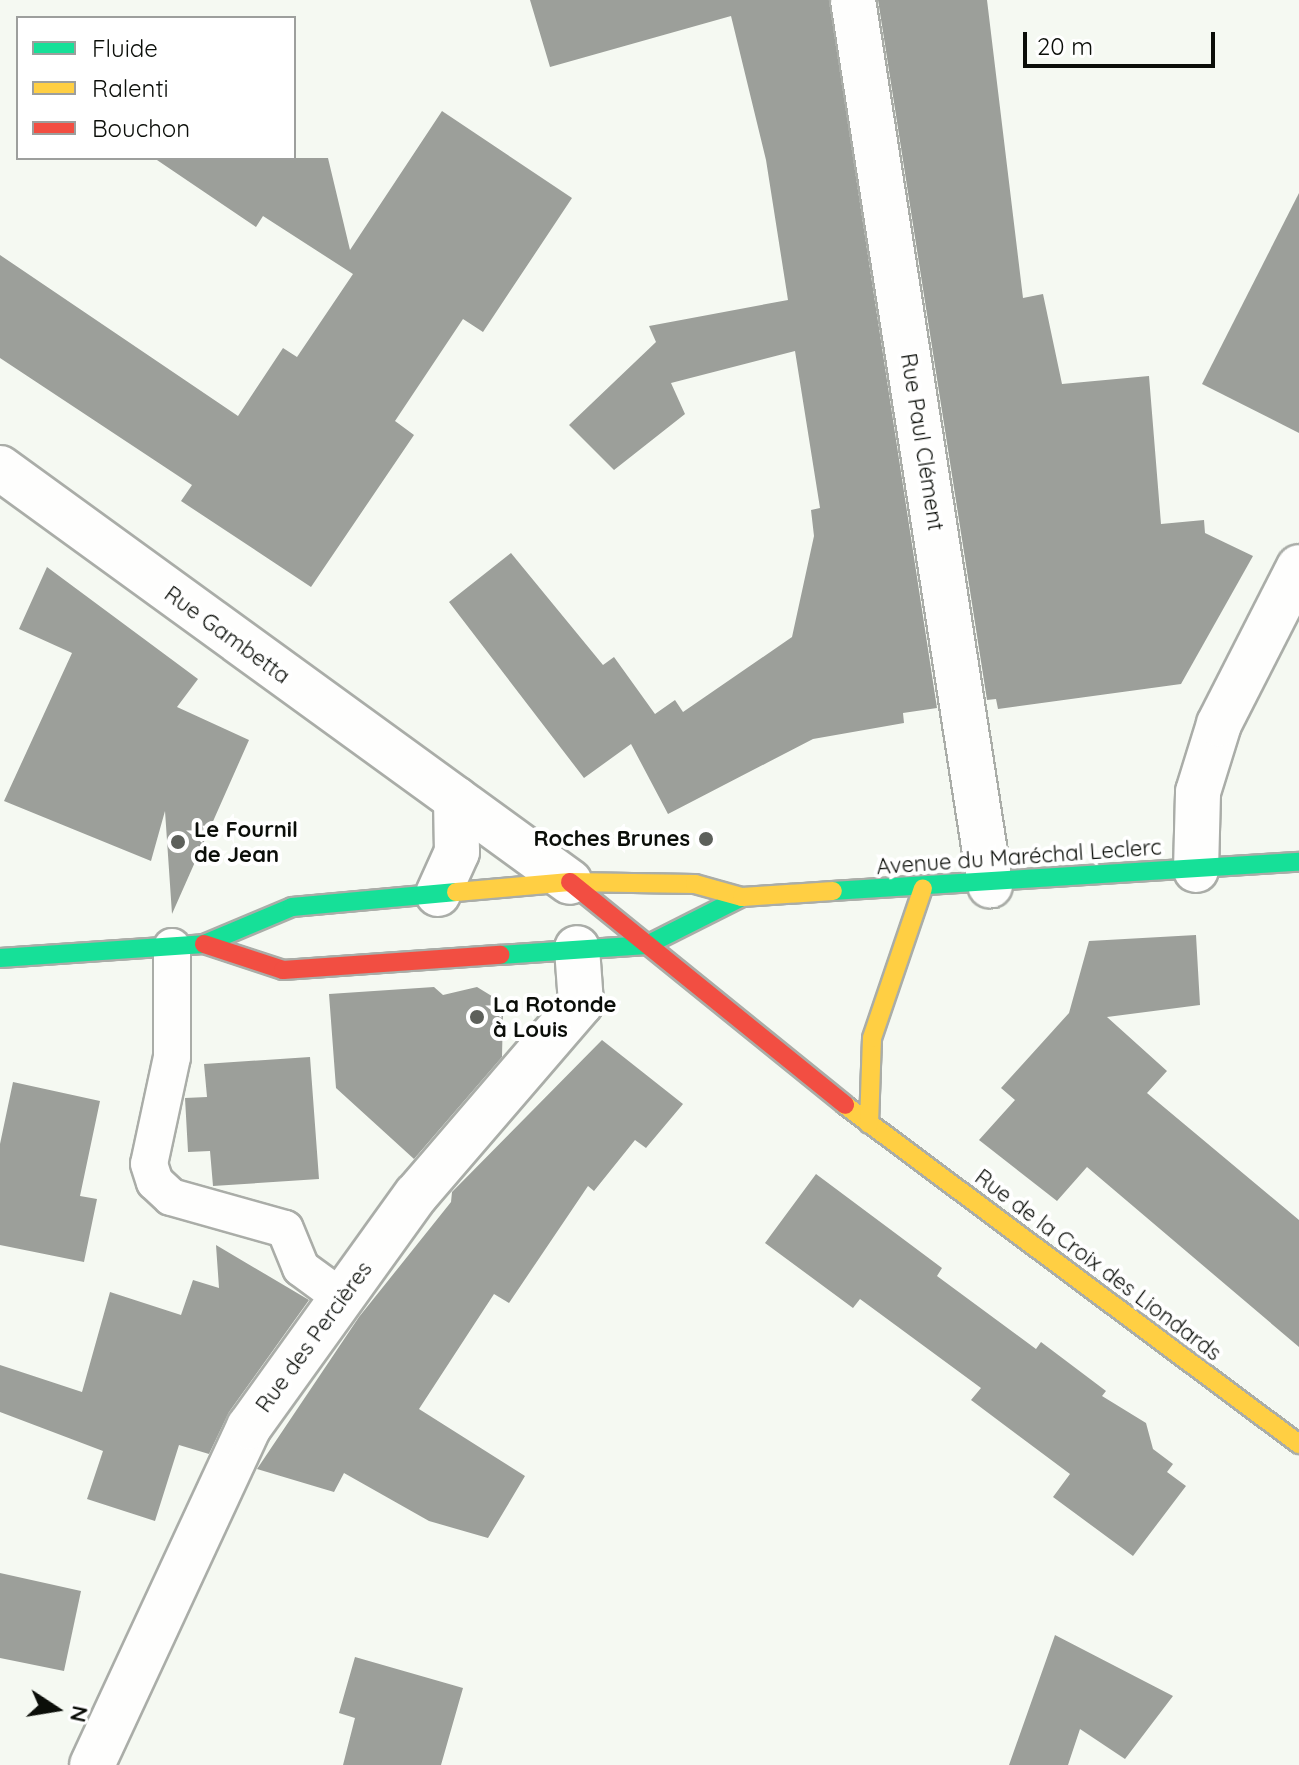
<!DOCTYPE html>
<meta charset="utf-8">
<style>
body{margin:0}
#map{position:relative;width:1299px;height:1765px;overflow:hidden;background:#f5f9f2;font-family:Quicksand,sans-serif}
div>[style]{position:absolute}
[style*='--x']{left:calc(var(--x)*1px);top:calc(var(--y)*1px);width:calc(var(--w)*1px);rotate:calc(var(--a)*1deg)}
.building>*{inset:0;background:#9c9f9a}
.roads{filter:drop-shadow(2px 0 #aaada8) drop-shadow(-2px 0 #aaada8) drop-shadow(0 2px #aaada8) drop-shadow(0 -2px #aaada8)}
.lane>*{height:36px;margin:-18px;padding:0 18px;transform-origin:18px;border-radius:18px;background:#fefefd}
.street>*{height:44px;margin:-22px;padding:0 22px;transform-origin:22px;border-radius:22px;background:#fefefd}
.fast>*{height:18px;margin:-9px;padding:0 9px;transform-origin:9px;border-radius:9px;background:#16e098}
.slow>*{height:18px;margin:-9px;padding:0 9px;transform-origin:9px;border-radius:9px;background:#ffcf43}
.jam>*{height:18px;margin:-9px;padding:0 9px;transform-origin:9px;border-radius:9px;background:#f24e42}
.dots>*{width:22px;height:22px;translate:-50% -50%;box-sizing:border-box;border:4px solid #fff;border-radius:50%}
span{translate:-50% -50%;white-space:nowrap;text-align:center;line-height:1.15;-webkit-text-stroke:8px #fff;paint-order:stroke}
.street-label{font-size:22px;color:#0b0e09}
.poi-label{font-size:22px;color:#0b0e09;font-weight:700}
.left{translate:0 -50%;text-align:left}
.right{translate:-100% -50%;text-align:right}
.legend{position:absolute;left:16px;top:16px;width:280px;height:144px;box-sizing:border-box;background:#fff;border:2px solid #9d9f9d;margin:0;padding:10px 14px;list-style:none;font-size:24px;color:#0b0e09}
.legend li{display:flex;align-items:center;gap:16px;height:40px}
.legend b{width:40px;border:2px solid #9d9f9d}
.north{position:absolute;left:16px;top:1669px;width:80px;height:80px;-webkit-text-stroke:6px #fff;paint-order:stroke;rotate:102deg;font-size:22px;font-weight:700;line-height:32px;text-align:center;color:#0b0e09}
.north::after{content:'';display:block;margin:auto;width:28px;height:36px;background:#0b0e09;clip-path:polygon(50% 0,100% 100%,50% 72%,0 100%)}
.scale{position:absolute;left:1023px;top:32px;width:192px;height:36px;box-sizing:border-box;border:4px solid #0b0e09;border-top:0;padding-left:10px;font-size:24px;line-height:28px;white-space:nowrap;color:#0b0e09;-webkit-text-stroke:6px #fff;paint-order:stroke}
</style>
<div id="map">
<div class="building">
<i style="clip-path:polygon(530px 0,829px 0,937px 708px,903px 713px,904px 723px,813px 739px,668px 814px,631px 744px,584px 778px,449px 602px,511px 553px,603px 665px,614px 657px,655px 714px,675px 700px,683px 712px,792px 637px,814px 536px,811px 510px,820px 508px,795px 351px,671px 383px,685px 414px,614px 470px,569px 425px,656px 342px,649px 326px,788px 300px,766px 160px,731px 16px,550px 67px)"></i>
<i style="clip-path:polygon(878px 0,987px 0,1023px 298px,1043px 294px,1062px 384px,1149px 376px,1161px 524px,1204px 520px,1205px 533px,1253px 556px,1181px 684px,998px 709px,996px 699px,987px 700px)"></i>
<i style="clip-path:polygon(442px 111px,572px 198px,483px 332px,463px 319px,395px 421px,414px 435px,311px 587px,181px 501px,192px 485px,0 358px,0 255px,238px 416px,283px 348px,297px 357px,353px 274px,263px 216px,256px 227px,154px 158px,328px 158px,350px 250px)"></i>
<i style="clip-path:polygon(1299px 193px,1299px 433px,1202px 384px)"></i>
<i style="clip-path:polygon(47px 567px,198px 679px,177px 707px,249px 740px,172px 914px,165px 811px,151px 861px,4px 801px,72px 653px,19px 629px)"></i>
<i style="clip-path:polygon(1196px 935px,1200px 1005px,1107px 1017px,1167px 1071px,1147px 1093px,1299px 1220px,1299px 1347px,1087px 1167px,1057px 1201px,979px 1140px,1015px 1100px,1001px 1088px,1069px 1013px,1089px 941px)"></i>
<i style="clip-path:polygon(434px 987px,443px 995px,477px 987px,495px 998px,503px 1012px,502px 1057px,414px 1159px,336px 1088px,329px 994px)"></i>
<i style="clip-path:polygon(602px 1040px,683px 1104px,646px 1148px,635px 1140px,594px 1191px,588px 1186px,509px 1303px,494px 1294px,419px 1409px,525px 1476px,488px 1538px,429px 1521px,344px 1473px,334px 1492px,257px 1469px,359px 1317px,451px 1202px,452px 1192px)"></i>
<i style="clip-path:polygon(310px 1057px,319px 1179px,213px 1186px,210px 1151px,188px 1152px,185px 1098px,207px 1097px,204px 1064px)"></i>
<i style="clip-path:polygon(13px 1082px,100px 1101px,80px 1196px,97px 1199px,84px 1262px,0 1245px,0 1144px)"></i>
<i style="clip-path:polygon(816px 1174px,942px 1268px,937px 1276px,1036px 1349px,1041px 1342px,1106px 1391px,1102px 1396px,1146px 1423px,1153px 1449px,1173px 1464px,1167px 1472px,1186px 1486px,1133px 1556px,1053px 1497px,1070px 1474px,971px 1400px,981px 1388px,860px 1299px,853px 1308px,765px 1243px)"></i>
<i style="clip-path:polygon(216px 1245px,309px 1300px,229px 1412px,209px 1454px,179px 1445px,155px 1521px,87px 1499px,103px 1451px,0 1412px,0 1365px,82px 1392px,110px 1292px,181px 1315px,193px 1280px,219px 1288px)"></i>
<i style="clip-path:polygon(0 1573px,81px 1591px,64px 1671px,0 1658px)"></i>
<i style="clip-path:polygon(1055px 1635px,1173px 1696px,1125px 1759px,1080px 1729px,1068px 1765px,1009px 1765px)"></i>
<i style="clip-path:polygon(355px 1657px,463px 1688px,441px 1765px,343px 1765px,355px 1718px,339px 1713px)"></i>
</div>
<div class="roads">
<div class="lane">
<i style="--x:172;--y:947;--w:110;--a:90"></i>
<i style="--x:172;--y:1057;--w:109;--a:102.1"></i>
<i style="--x:149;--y:1164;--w:19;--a:72"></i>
<i style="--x:155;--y:1182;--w:22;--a:43"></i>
<i style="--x:171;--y:1197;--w:118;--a:15.7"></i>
<i style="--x:285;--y:1229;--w:42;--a:67.7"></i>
<i style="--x:301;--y:1268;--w:51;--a:36.2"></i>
</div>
<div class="street">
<i style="--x:853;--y:0;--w:896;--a:81.2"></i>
<i style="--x:0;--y:468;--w:704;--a:35.99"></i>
<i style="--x:1196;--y:870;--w:78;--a:-88.5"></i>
<i style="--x:1198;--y:792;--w:71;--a:-72.8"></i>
<i style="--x:1219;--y:724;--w:176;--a:-63"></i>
<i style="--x:438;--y:894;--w:46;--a:-65.7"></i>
<i style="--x:457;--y:852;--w:53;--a:-91.1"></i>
<i style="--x:92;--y:1765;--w:373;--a:-65.1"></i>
<i style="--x:249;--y:1427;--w:286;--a:-54.3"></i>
<i style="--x:416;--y:1195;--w:253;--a:-49.3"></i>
<i style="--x:581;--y:1003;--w:55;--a:-94.2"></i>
</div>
<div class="fast">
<i style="--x:833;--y:891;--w:467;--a:-3.6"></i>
<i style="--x:500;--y:955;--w:147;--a:-3.9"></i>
<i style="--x:647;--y:945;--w:106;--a:-26.8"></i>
<i style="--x:0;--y:958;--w:204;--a:-3.9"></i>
<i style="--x:204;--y:944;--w:95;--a:-22.8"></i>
<i style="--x:292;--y:907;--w:165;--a:-5.2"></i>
</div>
<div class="slow">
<i style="--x:456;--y:892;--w:114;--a:-5"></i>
<i style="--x:570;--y:882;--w:125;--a:0.9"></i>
<i style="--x:695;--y:884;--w:49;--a:15.5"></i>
<i style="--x:742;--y:897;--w:91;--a:-3.8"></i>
<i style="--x:845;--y:1105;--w:567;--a:36.75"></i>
<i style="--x:869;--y:1124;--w:86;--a:-88"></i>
<i style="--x:872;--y:1038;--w:158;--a:-71.2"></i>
</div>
<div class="jam">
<i style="--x:570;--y:882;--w:354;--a:39"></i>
<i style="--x:204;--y:944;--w:83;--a:18.2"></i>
<i style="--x:283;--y:970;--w:218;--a:-4"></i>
</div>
</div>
<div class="dots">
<i style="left:706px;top:839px;background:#5d605b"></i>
<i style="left:178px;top:842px;background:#5d605b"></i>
<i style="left:477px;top:1017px;background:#5d605b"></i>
</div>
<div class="street-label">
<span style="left:922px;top:442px;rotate:81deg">Rue Paul Clément</span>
<span style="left:227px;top:635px;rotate:36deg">Rue Gambetta</span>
<span style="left:1019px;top:857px;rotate:-4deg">Avenue du Maréchal Leclerc</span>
<span style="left:1098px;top:1265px;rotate:37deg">Rue de la Croix des Liondards</span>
<span style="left:314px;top:1337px;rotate:-54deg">Rue des Percières</span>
</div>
<div class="poi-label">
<span class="left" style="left:194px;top:842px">Le Fournil<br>de Jean</span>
<span class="right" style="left:690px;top:839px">Roches Brunes</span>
<span class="left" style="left:493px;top:1017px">La Rotonde<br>à Louis</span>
</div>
<ul class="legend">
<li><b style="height:10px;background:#16e098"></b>Fluide</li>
<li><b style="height:10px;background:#ffcf43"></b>Ralenti</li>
<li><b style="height:10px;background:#f24e42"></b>Bouchon</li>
</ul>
<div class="north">N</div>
<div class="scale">20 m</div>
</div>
